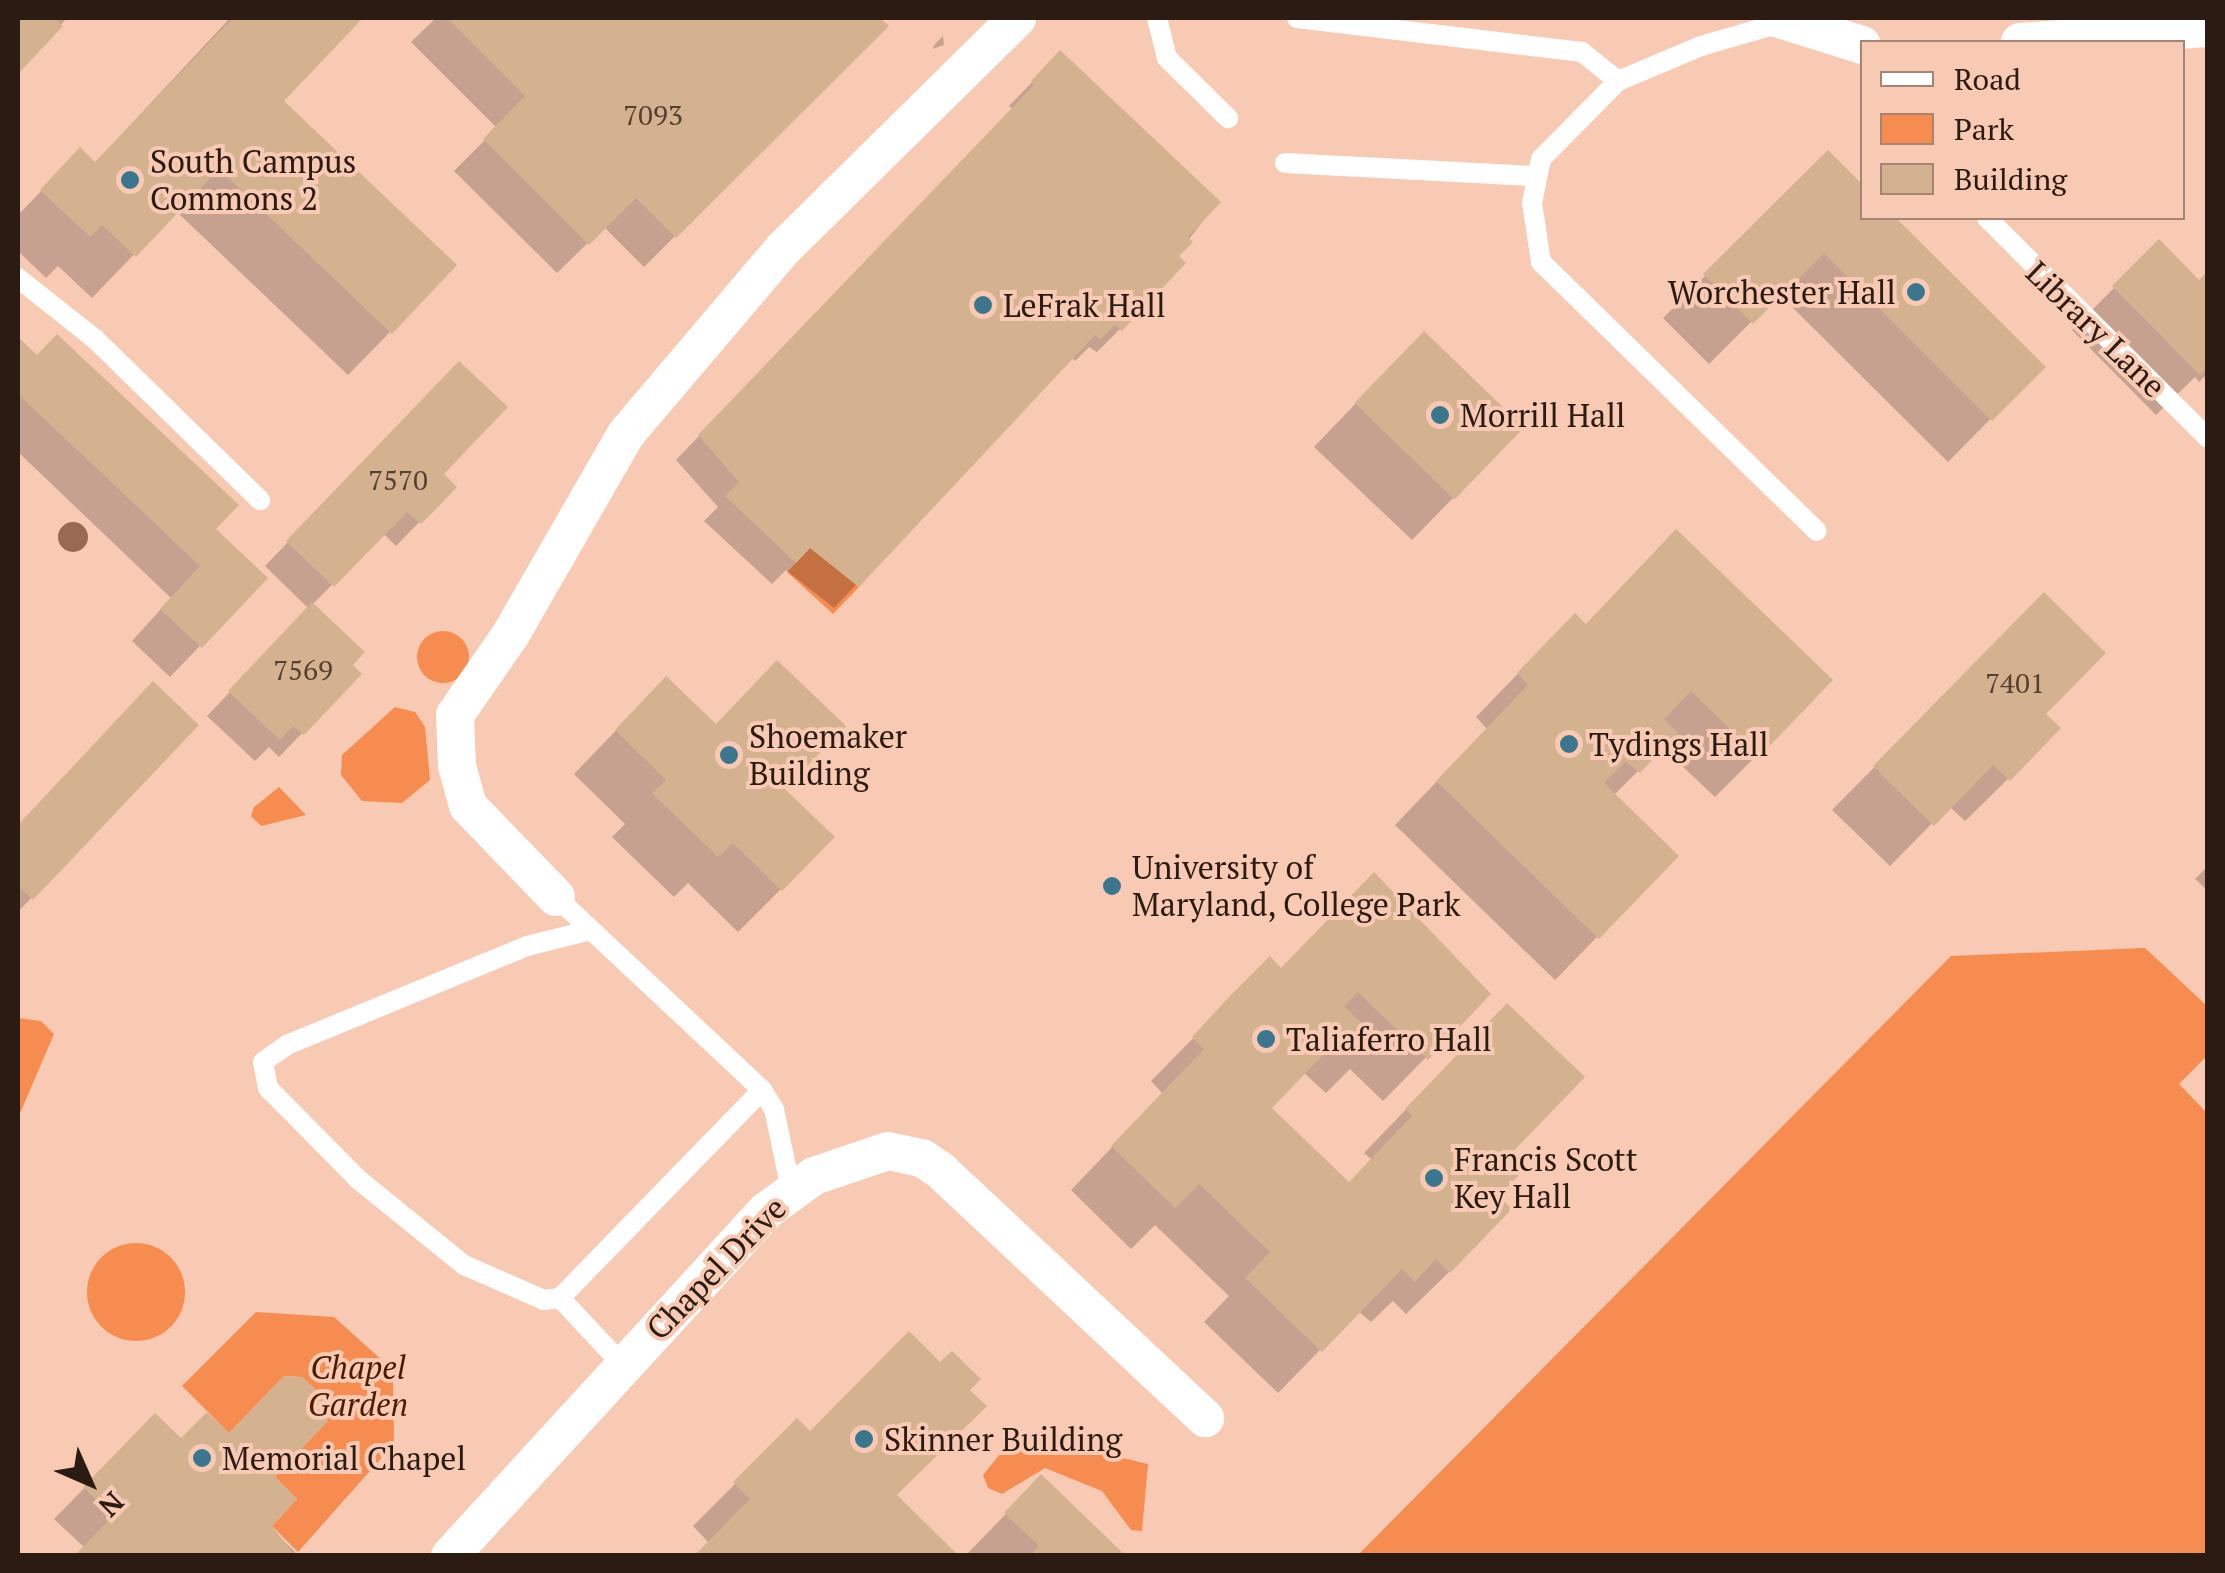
<!DOCTYPE html>
<style>
body{margin:0}
#map{position:relative;width:2225px;height:1573px;overflow:hidden;background:#f8cab3;font-family:"PT Serif",serif}
div>[style]{position:absolute}
[style*='--x']{left:calc(var(--x)*1px);top:calc(var(--y)*1px);width:calc(var(--w)*1px);rotate:calc(var(--a)*1deg)}
.green>*{inset:0;background:#f78c50}
.round{border-radius:50%}
.shadow>*{inset:0;background:#0003}
.building>*{inset:0;background:#d4b28f;transform-origin:0 0}
.lane>*{height:20px;margin:-10px;padding:0 10px;transform-origin:10px;border-radius:10px;background:#fff}
.street>*{height:38px;margin:-19px;padding:0 19px;transform-origin:19px;border-radius:19px;background:#fff}
.trees>*{width:30px;height:30px;margin:-15px;border-radius:50%;background:#986a51}
.dots>*{width:28px;height:28px;translate:-50% -50%;box-sizing:border-box;border:5px solid #f8cab3;border-radius:50%}
span{translate:-50% -50%;white-space:nowrap;text-align:center;line-height:1.15;-webkit-text-stroke:8px #f8cab3;paint-order:stroke}
.number-label{font-size:28px;color:#554131}
.number-label span{-webkit-text-stroke-width:0}
.poi-label{font-size:32px;color:#2b1b12}
.left{translate:0 -50%;text-align:left}
.right{translate:-100% -50%;text-align:right}
.street-label{font-size:32px;color:#2b1b12}
.park-label{font-size:32px;color:#4a1c00;font-style:italic}
.frame{position:absolute;inset:0;border:20px solid #2b1b12;pointer-events:none}
.legend{position:absolute;left:1860px;top:40px;width:325px;height:180px;box-sizing:border-box;background:#f8cab3;border:2px solid #a68473;margin:0;padding:12px 18px;list-style:none;font-size:30px;color:#2b1b12}
.legend li{display:flex;align-items:center;gap:20px;height:50px}
.legend b{width:50px;border:2px solid #a68473}
.north{position:absolute;left:40px;top:1433px;width:100px;height:100px;-webkit-text-stroke:8px #f8cab3;paint-order:stroke;rotate:135deg;font-size:28px;font-weight:700;line-height:40px;text-align:center;color:#2b1b12}
.north::after{content:'';display:block;margin:auto;width:35px;height:45px;background:#2b1b12;clip-path:polygon(50% 0,100% 100%,50% 72%,0 100%)}
</style>
<div id="map">
<div class="green">
<i style="clip-path:polygon(810px 548px,859px 587px,833px 614px,787px 572px)"></i>
<i class="round" style="left:417px;top:631px;width:52px;height:52px"></i>
<i style="clip-path:polygon(395px 707px,415px 712px,425px 727px,430px 780px,402px 803px,362px 801px,341px 775px,342px 755px)"></i>
<i style="clip-path:polygon(279px 787px,306px 815px,261px 826px,251px 816px,254px 807px)"></i>
<i style="clip-path:polygon(2145px 948px,2207px 1006px,2207px 1056px,2179px 1084px,2207px 1113px,2207px 1555px,1358px 1555px,1951px 956px)"></i>
<i style="clip-path:polygon(18px 1018px,41px 1021px,54px 1034px,18px 1118px)"></i>
<i class="round" style="left:87px;top:1243px;width:98px;height:98px"></i>
<i style="clip-path:polygon(256px 1312px,334px 1317px,393px 1370px,394px 1444px,298px 1552px,272px 1526px,297px 1499px,275px 1477px,327px 1421px,327px 1400px,302px 1377px,284px 1376px,229px 1433px,182px 1386px)"></i>
<i style="clip-path:polygon(1026px 1435px,1148px 1464px,1142px 1531px,1131px 1530px,1102px 1491px,1045px 1468px,1002px 1494px,988px 1488px,983px 1475px,1009px 1443px)"></i>
</div>
<div class="shadow">
<i style="clip-path:polygon(18px 18px,67px 18px,18px 70px)"></i>
<i style="clip-path:polygon(230px 18px,360px 18px,280px 101px,390px 332px,348px 375px,176px 211px,92px 298px,58px 266px,46px 278px,18px 251px,18px 215px,80px 151px,94px 164px)"></i>
<i style="clip-path:polygon(436px 18px,877px 18px,885px 26px,644px 267px,604px 227px,557px 273px,454px 171px,497px 128px,411px 42px)"></i>
<i style="clip-path:polygon(943px 36px,944px 45px,932px 49px,936px 43px)"></i>
<i style="clip-path:polygon(1037px 77px,1218px 202px,1175px 257px,1182px 264px,1120px 329px,1097px 352px,1089px 347px,1075px 361px,1071px 357px,834px 608px,786px 570px,772px 584px,704px 521px,718px 507px,676px 460px,1013px 109px,1009px 106px)"></i>
<i style="clip-path:polygon(1828px 153px,1862px 188px,1862px 218px,1892px 218px,2042px 367px,1948px 462px,1779px 294px,1709px 364px,1663px 318px)"></i>
<i style="clip-path:polygon(2159px 243px,2199px 283px,2208px 275px,2208px 373px,2199px 382px,2195px 377px,2156px 415px,2072px 330px)"></i>
<i style="clip-path:polygon(18px 340px,265px 578px,170px 677px,132px 641px,171px 598px,18px 452px)"></i>
<i style="clip-path:polygon(1381px 377px,1454px 497px,1412px 540px,1314px 447px)"></i>
<i style="clip-path:polygon(436px 388px,437px 504px,396px 546px,383px 533px,312px 605px,359px 674px,279px 757px,269px 747px,255px 761px,207px 716px,309px 609px,265px 566px)"></i>
<i style="clip-path:polygon(1634px 575px,1757px 755px,1715px 797px,1662px 747px,1613px 796px,1676px 856px,1555px 980px,1395px 825px,1487px 729px,1476px 717px,1532px 659px,1585px 626px)"></i>
<i style="clip-path:polygon(2044px 596px,2042px 714px,2008px 779px,1965px 821px,1949px 806px,1890px 866px,1832px 810px)"></i>
<i style="clip-path:polygon(130px 708px,195px 725px,18px 912px,18px 827px)"></i>
<i style="clip-path:polygon(624px 722px,782px 789px,781px 889px,738px 932px,688px 883px,674px 897px,612px 837px,625px 824px,574px 774px)"></i>
<i style="clip-path:polygon(2208px 866px,2208px 891px,2195px 879px)"></i>
<i style="clip-path:polygon(1270px 960px,1281px 970px,1488px 994px,1383px 1101px,1350px 1069px,1326px 1093px,1303px 1072px,1268px 1108px,1348px 1185px,1372px 1160px,1364px 1153px,1464px 1049px,1502px 1160px,1495px 1196px,1449px 1272px,1406px 1314px,1393px 1301px,1371px 1322px,1358px 1311px,1278px 1393px,1204px 1322px,1229px 1296px,1155px 1225px,1131px 1249px,1071px 1190px,1163px 1094px,1151px 1081px)"></i>
<i style="clip-path:polygon(155px 1416px,295px 1552px,292px 1556px,85px 1548px,54px 1519px)"></i>
<i style="clip-path:polygon(797px 1422px,894px 1495px,709px 1543px,693px 1526px)"></i>
<i style="clip-path:polygon(1042px 1477px,1122px 1555px,965px 1556px)"></i>
</div>
<div class="building">
<i style="clip-path:polygon(18px 18px,54px 18px,63px 26px,18px 74px)"></i>
<i style="clip-path:polygon(233px 18px,363px 18px,284px 101px,457px 265px,392px 334px,219px 169px,136px 257px,102px 225px,90px 237px,40px 190px,80px 147px,95px 162px)"></i>
<i style="clip-path:polygon(447px 18px,880px 18px,889px 26px,676px 238px,636px 198px,589px 245px,483px 139px,525px 96px)"></i>
<i style="clip-path:polygon(1060px 50px,1221px 202px,1188px 237px,1193px 242px,1179px 256px,1186px 263px,1122px 331px,1115px 325px,1100px 339px,1095px 335px,859px 587px,810px 548px,796px 563px,725px 496px,739px 482px,698px 435px,1034px 85px,1031px 81px)"></i>
<i style="clip-path:polygon(1828px 150px,1862px 184px,1862px 218px,1896px 218px,2046px 367px,1992px 421px,1824px 253px,1753px 324px,1703px 274px)"></i>
<i style="clip-path:polygon(2159px 239px,2199px 280px,2208px 271px,2208px 367px,2200px 375px,2112px 286px)"></i>
<i style="left:1424px;top:331px;width:139px;height:100px;rotate:44deg"></i>
<i style="clip-path:polygon(57px 334px,239px 505px,216px 529px,268px 578px,202px 648px,160px 609px,200px 566px,18px 394px,18px 337px,37px 355px)"></i>
<i style="clip-path:polygon(459px 361px,508px 407px,444px 474px,457px 487px,439px 506px,421px 524px,407px 512px,334px 587px,286px 541px)"></i>
<i style="clip-path:polygon(1676px 529px,1833px 680px,1759px 757px,1691px 691px,1664px 719px,1678px 733px,1640px 773px,1626px 761px,1604px 783px,1679px 856px,1599px 939px,1436px 781px,1528px 685px,1517px 673px,1575px 613px,1586px 624px)"></i>
<i style="clip-path:polygon(2044px 592px,2106px 653px,2046px 714px,2061px 728px,2010px 781px,1993px 765px,1934px 826px,1873px 766px)"></i>
<i style="clip-path:polygon(312px 602px,365px 652px,353px 665px,362px 674px,304px 735px,293px 726px,280px 740px,228px 691px)"></i>
<i style="clip-path:polygon(777px 660px,846px 726px,785px 789px,835px 837px,782px 891px,733px 843px,718px 857px,652px 793px,666px 780px,615px 730px,666px 676px,716px 724px)"></i>
<i style="clip-path:polygon(153px 681px,199px 725px,33px 900px,18px 886px,18px 825px)"></i>
<i style="clip-path:polygon(1374px 872px,1491px 994px,1428px 1060px,1358px 992px,1344px 1006px,1380px 1041px,1370px 1052px,1347px 1030px,1272px 1108px,1349px 1182px,1412px 1116px,1405px 1109px,1507px 1003px,1585px 1077px,1505px 1160px,1520px 1174px,1499px 1196px,1512px 1209px,1450px 1273px,1436px 1259px,1415px 1282px,1402px 1269px,1322px 1352px,1245px 1278px,1270px 1252px,1199px 1184px,1175px 1208px,1111px 1146px,1204px 1049px,1192px 1037px,1228px 998px,1270px 956px,1281px 968px)"></i>
<i style="clip-path:polygon(909px 1331px,940px 1362px,952px 1351px,981px 1379px,970px 1390px,987px 1406px,897px 1495px,959px 1556px,694px 1556px,750px 1499px,733px 1482px,797px 1418px,810px 1431px)"></i>
<i style="clip-path:polygon(284px 1376px,302px 1377px,328px 1401px,328px 1421px,275px 1477px,297px 1499px,272px 1526px,295px 1556px,74px 1556px,113px 1516px,83px 1487px,155px 1413px,181px 1438px,207px 1412px,229px 1433px)"></i>
<i style="clip-path:polygon(1041px 1474px,1126px 1556px,1030px 1556px,1039px 1546px,1004px 1513px)"></i>
</div>
<div class="lane">
<i style="--x:1157;--y:18;--w:41;--a:76"></i>
<i style="--x:1167;--y:58;--w:86;--a:44.5"></i>
<i style="--x:1297;--y:18;--w:287;--a:6.8"></i>
<i style="--x:1582;--y:52;--w:46;--a:38.9"></i>
<i style="--x:1784;--y:22;--w:86;--a:163.9"></i>
<i style="--x:1701;--y:46;--w:90;--a:157.1"></i>
<i style="--x:1618;--y:81;--w:110;--a:134.6"></i>
<i style="--x:1541;--y:159;--w:45;--a:101.6"></i>
<i style="--x:1532;--y:203;--w:60;--a:81.3"></i>
<i style="--x:1541;--y:262;--w:385;--a:44.3"></i>
<i style="--x:1285;--y:163;--w:249;--a:3"></i>
<i style="--x:1987;--y:218;--w:312;--a:44.9"></i>
<i style="--x:18;--y:278;--w:98;--a:38.4"></i>
<i style="--x:95;--y:339;--w:231;--a:44.3"></i>
<i style="--x:556;--y:897;--w:282;--a:43.1"></i>
<i style="--x:762;--y:1090;--w:22;--a:58"></i>
<i style="--x:774;--y:1109;--w:83;--a:78.1"></i>
<i style="--x:591;--y:930;--w:66;--a:166"></i>
<i style="--x:527;--y:946;--w:260;--a:157.6"></i>
<i style="--x:287;--y:1045;--w:29;--a:145"></i>
<i style="--x:263;--y:1062;--w:26;--a:79"></i>
<i style="--x:268;--y:1088;--w:129;--a:45.3"></i>
<i style="--x:359;--y:1180;--w:135;--a:39"></i>
<i style="--x:464;--y:1265;--w:87;--a:23.6"></i>
<i style="--x:544;--y:1300;--w:16;--a:-7"></i>
<i style="--x:560;--y:1298;--w:290;--a:-45.8"></i>
<i style="--x:560;--y:1298;--w:92;--a:46.8"></i>
</div>
<div class="street">
<i style="--x:1776;--y:18;--w:90;--a:17.4"></i>
<i style="--x:2020;--y:42;--w:189;--a:-4.3"></i>
<i style="--x:556;--y:897;--w:127;--a:-134"></i>
<i style="--x:468;--y:806;--w:41;--a:-105.4"></i>
<i style="--x:457;--y:766;--w:51;--a:-92.2"></i>
<i style="--x:455;--y:715;--w:98;--a:-55.3"></i>
<i style="--x:511;--y:634;--w:231;--a:-60.1"></i>
<i style="--x:626;--y:434;--w:243;--a:-49.7"></i>
<i style="--x:783;--y:249;--w:329;--a:-44.6"></i>
<i style="--x:450;--y:1556;--w:468;--a:-47.5"></i>
<i style="--x:766;--y:1211;--w:59;--a:-36.1"></i>
<i style="--x:814;--y:1176;--w:78;--a:-18.7"></i>
<i style="--x:888;--y:1151;--w:35;--a:12"></i>
<i style="--x:922;--y:1158;--w:23;--a:34"></i>
<i style="--x:941;--y:1171;--w:362;--a:43.1"></i>
</div>
<div class="trees">
<i style="left:73px;top:537px"></i>
</div>
<div class="dots">
<i style="left:130px;top:180px;background:#3b768e"></i>
<i style="left:1916px;top:292px;background:#3b768e"></i>
<i style="left:983px;top:305px;background:#3b768e"></i>
<i style="left:1440px;top:415px;background:#3b768e"></i>
<i style="left:1569px;top:744px;background:#3b768e"></i>
<i style="left:729px;top:755px;background:#3b768e"></i>
<i style="left:1112px;top:886px;background:#3b768e"></i>
<i style="left:1266px;top:1039px;background:#3b768e"></i>
<i style="left:1434px;top:1178px;background:#3b768e"></i>
<i style="left:864px;top:1439px;background:#3b768e"></i>
<i style="left:202px;top:1458px;background:#3b768e"></i>
</div>
<div class="number-label">
<span style="left:653px;top:115px">7093</span>
<span style="left:398px;top:480px">7570</span>
<span style="left:303px;top:670px">7569</span>
<span style="left:2015px;top:683px">7401</span>
</div>
<div class="poi-label">
<span class="left" style="left:150px;top:180px">South Campus<br>Commons 2</span>
<span class="right" style="left:1896px;top:292px">Worchester Hall</span>
<span class="left" style="left:1003px;top:305px">LeFrak Hall</span>
<span class="left" style="left:1460px;top:415px">Morrill Hall</span>
<span class="left" style="left:749px;top:755px">Shoemaker<br>Building</span>
<span class="left" style="left:1589px;top:744px">Tydings Hall</span>
<span class="left" style="left:1132px;top:886px">University of<br>Maryland, College Park</span>
<span class="left" style="left:1286px;top:1039px">Taliaferro Hall</span>
<span class="left" style="left:1454px;top:1178px">Francis Scott<br>Key Hall</span>
<span class="left" style="left:884px;top:1439px">Skinner Building</span>
<span class="left" style="left:222px;top:1458px">Memorial Chapel</span>
</div>
<div class="street-label">
<span style="left:2096px;top:329px;rotate:44deg">Library Lane</span>
<span style="left:716px;top:1268px;rotate:-46deg">Chapel Drive</span>
</div>
<div class="park-label">
<span style="left:358px;top:1386px">Chapel<br>Garden</span>
</div>
<div class="frame"></div>
<ul class="legend">
<li><b style="height:12px;background:#fff"></b>Road</li>
<li><b style="height:28px;background:#f78c50"></b>Park</li>
<li><b style="height:28px;background:#d4b28f"></b>Building</li>
</ul>
<div class="north">N</div>
</div>
